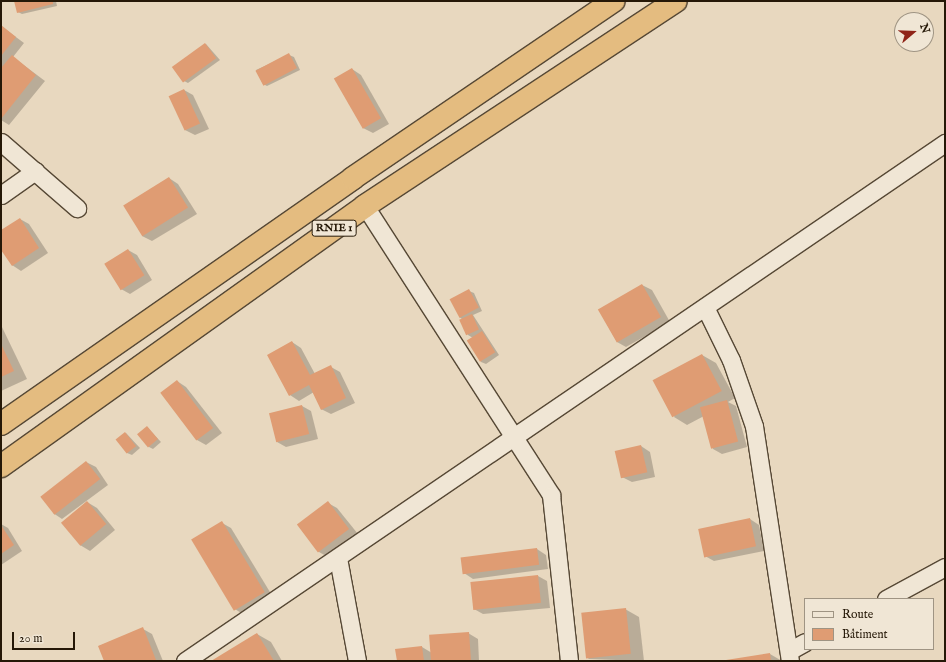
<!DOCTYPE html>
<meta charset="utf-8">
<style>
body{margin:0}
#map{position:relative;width:946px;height:662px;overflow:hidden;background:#e8d8bf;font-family:"IM FELL English",serif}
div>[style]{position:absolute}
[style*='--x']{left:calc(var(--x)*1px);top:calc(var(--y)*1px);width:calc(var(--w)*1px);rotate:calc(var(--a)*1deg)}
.shadow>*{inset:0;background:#0003}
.building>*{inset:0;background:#df9c73;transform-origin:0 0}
.roads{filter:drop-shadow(1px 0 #564835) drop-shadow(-1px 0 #564835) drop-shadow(0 1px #564835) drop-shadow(0 -1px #564835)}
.street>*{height:17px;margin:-8.5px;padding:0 8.5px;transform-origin:8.5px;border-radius:8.5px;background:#f0e6d5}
.highway>*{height:22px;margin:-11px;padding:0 11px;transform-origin:11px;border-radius:11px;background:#e4bc80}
span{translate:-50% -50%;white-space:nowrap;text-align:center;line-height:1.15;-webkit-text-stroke:3px #f0e6d5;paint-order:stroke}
.shield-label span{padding:1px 3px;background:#f0e6d5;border:1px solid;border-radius:3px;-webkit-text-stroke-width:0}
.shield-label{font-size:11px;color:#251807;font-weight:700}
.frame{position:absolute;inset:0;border:2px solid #251807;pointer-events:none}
.legend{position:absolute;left:804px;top:598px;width:130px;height:52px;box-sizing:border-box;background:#f0e6d5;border:1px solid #9f9483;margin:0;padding:5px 7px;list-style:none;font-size:12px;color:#251807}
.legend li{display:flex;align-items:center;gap:8px;height:20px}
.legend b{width:20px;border:1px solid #9f9483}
.north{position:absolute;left:894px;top:12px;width:40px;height:40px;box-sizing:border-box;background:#f0e6d5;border:1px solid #9f9483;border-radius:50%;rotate:71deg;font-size:11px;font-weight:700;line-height:16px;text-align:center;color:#251807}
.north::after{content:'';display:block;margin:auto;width:14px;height:18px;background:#8f2418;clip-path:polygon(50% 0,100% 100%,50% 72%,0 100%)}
.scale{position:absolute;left:12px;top:632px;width:63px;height:18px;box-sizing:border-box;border:2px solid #251807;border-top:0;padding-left:5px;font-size:12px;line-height:14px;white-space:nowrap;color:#251807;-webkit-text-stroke:3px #f0e6d5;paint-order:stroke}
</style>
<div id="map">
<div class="shadow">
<i style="clip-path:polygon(15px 1px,56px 1px,57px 6px,22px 14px,18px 12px)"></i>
<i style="clip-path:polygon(1px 26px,24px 43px,13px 57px,45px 81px,9px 125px,1px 120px)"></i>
<i style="clip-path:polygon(206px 44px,220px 60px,188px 83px,184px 81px)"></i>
<i style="clip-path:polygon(289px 55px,294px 57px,300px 70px,267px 86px,263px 84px,256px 70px)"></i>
<i style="clip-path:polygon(352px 69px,361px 75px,389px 124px,373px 133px,363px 128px)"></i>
<i style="clip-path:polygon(184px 90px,193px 95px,209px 129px,195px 135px,185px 130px)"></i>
<i style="clip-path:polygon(169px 178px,178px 184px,197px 214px,152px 241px,142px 236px)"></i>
<i style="clip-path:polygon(20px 219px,29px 224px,48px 253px,21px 271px,12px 265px,1px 248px,1px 231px)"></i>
<i style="clip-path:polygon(128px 250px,137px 255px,152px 280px,130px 294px,121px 289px)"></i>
<i style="clip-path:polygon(642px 285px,652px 290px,670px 322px,626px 347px,617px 342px,599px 310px)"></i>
<i style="clip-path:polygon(469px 291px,474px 293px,482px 311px,473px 315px,499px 355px,486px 364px,481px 362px,473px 338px,468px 335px,462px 319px,459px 317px)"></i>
<i style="clip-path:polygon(1px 325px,27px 379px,1px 391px)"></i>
<i style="clip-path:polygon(292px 342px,301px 348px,315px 374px,331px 367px,340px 372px,355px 403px,331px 414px,321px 409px,314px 392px,299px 401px,290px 395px)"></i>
<i style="clip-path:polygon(702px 355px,716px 363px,735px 398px,728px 402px,736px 406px,747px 447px,722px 454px,713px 449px,704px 416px,687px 425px,674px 417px)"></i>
<i style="clip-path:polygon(177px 381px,186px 387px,222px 433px,206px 445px,197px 440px)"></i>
<i style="clip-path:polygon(302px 406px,311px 411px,318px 439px,286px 447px,277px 442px)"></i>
<i style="clip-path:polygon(147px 427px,161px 442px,153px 449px,149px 447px)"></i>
<i style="clip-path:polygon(126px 433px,140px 448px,132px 455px,127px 453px)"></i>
<i style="clip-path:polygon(641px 446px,650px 452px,655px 477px,632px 482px,622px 477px)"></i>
<i style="clip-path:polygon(86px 462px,96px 467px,108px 485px,62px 519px,53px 513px)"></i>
<i style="clip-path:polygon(87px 502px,97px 508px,115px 530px,90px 551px,80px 545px)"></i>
<i style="clip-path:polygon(328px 503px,337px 508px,358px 534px,328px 557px,319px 552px,298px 525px)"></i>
<i style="clip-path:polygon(750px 519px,759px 525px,764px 551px,714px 561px,705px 556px)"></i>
<i style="clip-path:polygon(222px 523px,231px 528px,273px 597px,244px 615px,235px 609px)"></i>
<i style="clip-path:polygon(1px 524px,8px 528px,22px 551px,1px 565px)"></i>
<i style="clip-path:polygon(537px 549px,546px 555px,548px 569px,473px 579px,464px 573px)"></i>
<i style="clip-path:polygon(538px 576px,547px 581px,550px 608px,483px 614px,474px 609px)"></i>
<i style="clip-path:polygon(625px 609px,639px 617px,644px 661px,588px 659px)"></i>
<i style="clip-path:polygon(143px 629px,152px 634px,163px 661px,105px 661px,99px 646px)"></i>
<i style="clip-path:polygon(468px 633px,478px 639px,479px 661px,398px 661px,422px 647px,432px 653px)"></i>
<i style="clip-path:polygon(257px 634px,271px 642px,282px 661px,213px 661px)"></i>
<i style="clip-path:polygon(770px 654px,782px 661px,728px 661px)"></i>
</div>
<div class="building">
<i style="clip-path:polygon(14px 1px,53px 1px,53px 4px,17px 13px)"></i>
<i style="clip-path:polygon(1px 25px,16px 37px,1px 56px)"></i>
<i style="left:205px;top:43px;width:19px;height:41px;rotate:54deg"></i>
<i style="left:289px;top:53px;width:17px;height:38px;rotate:62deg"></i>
<i style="clip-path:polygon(12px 55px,36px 75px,1px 119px,1px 68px)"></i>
<i style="left:352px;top:68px;width:58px;height:21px;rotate:60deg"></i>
<i style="left:184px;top:89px;width:38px;height:17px;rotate:65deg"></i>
<i style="left:169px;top:177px;width:36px;height:54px;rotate:58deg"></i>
<i style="clip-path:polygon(20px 218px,39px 248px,12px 266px,1px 250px,1px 230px)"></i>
<i style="left:128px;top:249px;width:31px;height:28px;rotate:58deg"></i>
<i style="left:642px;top:284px;width:38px;height:51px;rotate:60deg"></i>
<i style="left:469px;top:289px;width:21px;height:22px;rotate:62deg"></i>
<i style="left:472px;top:314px;width:17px;height:14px;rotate:66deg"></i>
<i style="left:482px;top:331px;width:25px;height:18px;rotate:58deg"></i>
<i style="clip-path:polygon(292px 341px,310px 375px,331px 365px,346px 398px,321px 410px,309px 385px,289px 396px,267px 355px)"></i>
<i style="clip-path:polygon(1px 344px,14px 371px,1px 377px)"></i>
<i style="left:702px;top:354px;width:42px;height:56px;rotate:62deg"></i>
<i style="left:177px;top:380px;width:60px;height:21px;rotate:53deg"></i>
<i style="left:727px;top:400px;width:43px;height:28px;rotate:75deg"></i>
<i style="left:302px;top:405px;width:30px;height:34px;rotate:76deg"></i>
<i style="left:147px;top:426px;width:17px;height:13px;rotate:50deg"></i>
<i style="left:125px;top:432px;width:18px;height:12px;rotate:52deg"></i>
<i style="left:641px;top:445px;width:28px;height:27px;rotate:77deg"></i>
<i style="left:86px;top:461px;width:23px;height:58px;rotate:52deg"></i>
<i style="left:87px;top:501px;width:30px;height:34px;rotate:50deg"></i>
<i style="left:328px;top:501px;width:35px;height:39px;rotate:53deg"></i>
<i style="left:750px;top:518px;width:29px;height:53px;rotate:78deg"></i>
<i style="left:222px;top:521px;width:83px;height:36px;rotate:59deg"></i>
<i style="clip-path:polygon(1px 525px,14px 545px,1px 554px)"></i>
<i style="left:537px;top:548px;width:17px;height:77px;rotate:83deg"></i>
<i style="left:538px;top:575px;width:28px;height:68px;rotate:84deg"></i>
<i style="left:626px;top:608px;width:46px;height:45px;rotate:84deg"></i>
<i style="clip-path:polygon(143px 627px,156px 660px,104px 661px,98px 646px)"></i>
<i style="left:469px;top:632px;width:29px;height:40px;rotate:86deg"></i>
<i style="clip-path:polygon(257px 633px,274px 661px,211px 661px)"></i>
<i style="clip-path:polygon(422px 646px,424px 661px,397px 661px,395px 649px)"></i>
<i style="clip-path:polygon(770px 653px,771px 661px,726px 661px,726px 660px)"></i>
</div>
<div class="roads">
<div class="street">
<i style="--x:1;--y:142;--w:101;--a:41"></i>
<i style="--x:1;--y:195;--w:42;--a:-35.2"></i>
<i style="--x:365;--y:206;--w:344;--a:57.2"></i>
<i style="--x:551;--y:495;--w:167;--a:83.8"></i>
<i style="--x:705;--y:307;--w:59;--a:63.9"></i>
<i style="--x:731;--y:360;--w:70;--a:70.8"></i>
<i style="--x:754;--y:426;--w:238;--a:81.3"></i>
<i style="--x:338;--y:558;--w:105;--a:79.5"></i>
<i style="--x:886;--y:599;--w:67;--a:-28.5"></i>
<i style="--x:789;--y:651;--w:18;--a:-29"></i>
<i style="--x:185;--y:661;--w:920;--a:-34.28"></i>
</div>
<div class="highway">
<i style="--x:1;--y:424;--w:429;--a:-34.9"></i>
<i style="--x:353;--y:178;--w:315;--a:-34.2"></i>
<i style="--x:1;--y:466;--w:447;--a:-35.5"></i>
<i style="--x:365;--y:206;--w:372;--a:-33.4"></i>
</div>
</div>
<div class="shield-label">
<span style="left:334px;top:228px">RNIE 1</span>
</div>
<div class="frame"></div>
<ul class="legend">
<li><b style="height:5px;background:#f0e6d5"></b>Route</li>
<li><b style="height:11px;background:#df9c73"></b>Bâtiment</li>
</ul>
<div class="north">N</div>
<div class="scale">20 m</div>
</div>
